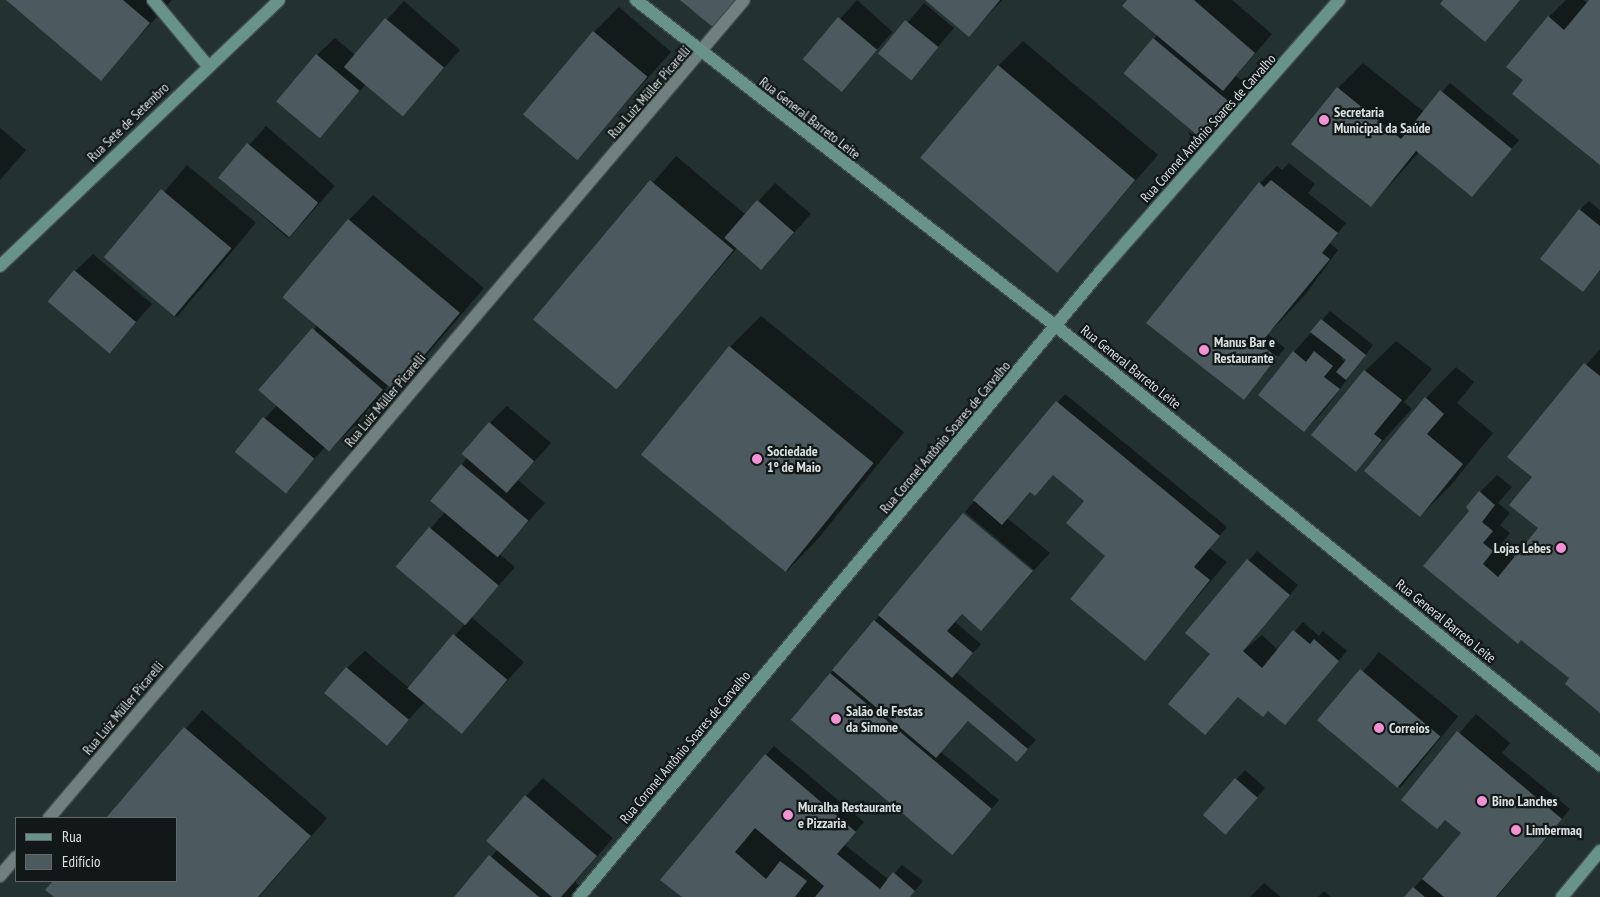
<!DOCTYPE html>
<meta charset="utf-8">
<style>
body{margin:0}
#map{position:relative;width:1600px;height:897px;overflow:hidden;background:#243131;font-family:"PT Sans Narrow",sans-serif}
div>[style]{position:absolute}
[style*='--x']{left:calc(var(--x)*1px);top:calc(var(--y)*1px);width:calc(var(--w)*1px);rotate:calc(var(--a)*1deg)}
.shadow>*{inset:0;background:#0007;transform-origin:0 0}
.building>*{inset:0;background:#4c595e;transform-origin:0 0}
.roads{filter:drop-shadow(1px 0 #414d4d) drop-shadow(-1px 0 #414d4d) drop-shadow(0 1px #414d4d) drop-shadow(0 -1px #414d4d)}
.street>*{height:12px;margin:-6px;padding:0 6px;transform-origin:6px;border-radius:6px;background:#708080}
.secondary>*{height:12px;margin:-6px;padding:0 6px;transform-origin:6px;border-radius:6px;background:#679388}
.dots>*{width:14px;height:14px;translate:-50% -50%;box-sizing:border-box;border:2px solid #121818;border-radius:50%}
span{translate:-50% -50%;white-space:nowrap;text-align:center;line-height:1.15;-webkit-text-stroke:4.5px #121818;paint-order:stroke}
.street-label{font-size:14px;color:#d8e0e0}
.poi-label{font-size:14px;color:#d8e0e0;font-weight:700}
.left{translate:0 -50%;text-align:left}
.right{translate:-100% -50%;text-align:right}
.legend{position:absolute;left:15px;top:817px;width:162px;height:65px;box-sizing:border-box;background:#121818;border:1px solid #616868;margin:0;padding:6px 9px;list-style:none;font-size:15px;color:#d8e0e0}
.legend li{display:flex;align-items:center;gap:10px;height:25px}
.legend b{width:25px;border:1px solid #616868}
</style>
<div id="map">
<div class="shadow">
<i style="clip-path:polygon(8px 0,172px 0,101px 79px)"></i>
<i style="left:857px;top:0;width:48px;height:79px;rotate:42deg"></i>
<i style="clip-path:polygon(927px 0,1002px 0,969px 35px)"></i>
<i style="clip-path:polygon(1129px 0,1232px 0,1272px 34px,1236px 76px,1249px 86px,1202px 138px,1125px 72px,1158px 34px)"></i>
<i style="clip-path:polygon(1566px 0,1583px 0,1587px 3px,1600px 0,1600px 163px,1524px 80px,1549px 17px)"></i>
<i style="clip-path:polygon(404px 1px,460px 50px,402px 115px,366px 84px,319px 137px,317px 55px,335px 38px,355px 55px)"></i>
<i style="left:924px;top:3px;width:39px;height:67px;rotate:40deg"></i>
<i style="clip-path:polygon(619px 7px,671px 52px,577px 158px,594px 32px)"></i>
<i style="clip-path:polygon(1023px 41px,1158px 155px,1056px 271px,998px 66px)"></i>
<i style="clip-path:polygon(1363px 63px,1424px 112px,1450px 83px,1519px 140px,1472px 195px,1419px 152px,1371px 206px,1338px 88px)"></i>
<i style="left:266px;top:126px;width:91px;height:70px;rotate:41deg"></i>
<i style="clip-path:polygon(0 128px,26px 150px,0 180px)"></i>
<i style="clip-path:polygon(676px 156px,746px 215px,775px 183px,811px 214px,763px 267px,738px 247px,615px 387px,535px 319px)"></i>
<i style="clip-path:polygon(1289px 163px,1315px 184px,1308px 193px,1346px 223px,1330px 243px,1338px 250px,1305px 295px,1268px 334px,1285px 348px,1243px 399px,1260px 183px,1277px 166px,1282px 170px)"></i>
<i style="left:187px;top:165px;width:90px;height:123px;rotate:40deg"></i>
<i style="clip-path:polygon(373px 195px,484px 288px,418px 365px,393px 390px,388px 386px,355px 425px,330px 450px,326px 446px,284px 492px,236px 451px,277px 405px,317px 325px,349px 220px)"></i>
<i style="clip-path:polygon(1589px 201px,1600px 210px,1600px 271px,1583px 290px,1580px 210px)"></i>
<i style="clip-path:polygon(93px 254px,152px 304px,109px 352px,75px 271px)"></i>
<i style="clip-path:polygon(evenodd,1330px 311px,1373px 345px,1322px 413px,1304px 431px,1294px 352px,1330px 311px,1343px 356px,1348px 360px,1346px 362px,1341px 359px,1343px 356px)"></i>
<i style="clip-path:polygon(761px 316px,904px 432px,817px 540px,787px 571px,730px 347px)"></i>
<i style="clip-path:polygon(1396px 341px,1432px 369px,1404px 402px,1412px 409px,1356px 470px,1365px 371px)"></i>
<i style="clip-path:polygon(1600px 349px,1600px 711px,1571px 678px,1425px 566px,1471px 511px,1480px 492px,1497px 475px,1512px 487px,1498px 503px,1510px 513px,1500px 525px,1510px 533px,1500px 546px,1515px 558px,1544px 523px,1534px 477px,1508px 456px)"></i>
<i style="clip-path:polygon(1456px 367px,1474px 382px,1457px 403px,1493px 433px,1451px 485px,1420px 516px,1426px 398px)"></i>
<i style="clip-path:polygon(1065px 394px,1227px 527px,1209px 548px,1227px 562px,1145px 659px,1086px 501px,1053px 474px,1031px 491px,1007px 518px,1050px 553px,1034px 570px,965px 512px)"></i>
<i style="clip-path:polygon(507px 406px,551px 443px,518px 480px,545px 503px,499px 554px,515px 567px,471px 617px,524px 662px,461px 733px,425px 702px,386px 744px,347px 668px,365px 651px,409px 688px,465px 624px,397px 566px,445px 512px,462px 465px,490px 423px)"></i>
<i style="clip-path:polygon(964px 515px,1033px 572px,981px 630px,962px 614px,955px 622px,981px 644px,956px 672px,1036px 740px,1017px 760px,969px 720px,941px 752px,999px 800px,953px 855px,830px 674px)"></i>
<i style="clip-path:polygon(1257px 551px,1298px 585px,1243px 651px,1262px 635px,1278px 650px,1303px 622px,1319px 636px,1323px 631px,1347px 651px,1285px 724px,1268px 710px,1239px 696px,1205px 733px,1211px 654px,1186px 633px)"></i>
<i style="left:1379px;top:652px;width:102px;height:92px;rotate:39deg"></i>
<i style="clip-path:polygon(202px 710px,327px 818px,259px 897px,56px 897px,47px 890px,54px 881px,176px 881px,176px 818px,108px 818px)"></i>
<i style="clip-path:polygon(1476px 714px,1510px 743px,1502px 753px,1570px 809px,1497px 897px,1406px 897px,1463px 833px,1446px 819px,1403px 799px)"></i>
<i style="clip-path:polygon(774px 746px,864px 822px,844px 844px,889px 880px,902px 865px,923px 881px,910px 897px,683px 897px,766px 755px)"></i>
<i style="clip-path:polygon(1245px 770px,1265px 788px,1234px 824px,1205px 815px)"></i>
<i style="clip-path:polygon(543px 778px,613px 838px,575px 882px,586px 891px,581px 897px,456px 897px,498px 849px,526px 796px)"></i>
<i style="clip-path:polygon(1264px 883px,1281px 897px,1250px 897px)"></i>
<i style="clip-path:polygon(1324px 891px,1331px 897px,1318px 897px)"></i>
</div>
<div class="building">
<i style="clip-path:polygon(6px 0,123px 0,150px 23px,101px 81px)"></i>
<i style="clip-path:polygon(680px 0,739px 0,715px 29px)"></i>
<i style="clip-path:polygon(925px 0,1000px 0,969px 37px)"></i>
<i style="clip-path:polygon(1127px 0,1194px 0,1255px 53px,1223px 91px,1122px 6px)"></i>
<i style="clip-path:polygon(1443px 0,1520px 0,1485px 42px,1440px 4px)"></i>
<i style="clip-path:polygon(1589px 0,1600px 0,1600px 165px,1512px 94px,1523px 80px,1506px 67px,1548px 16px,1564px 30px)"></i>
<i style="left:838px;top:17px;width:51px;height:55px;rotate:40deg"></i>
<i style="left:385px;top:18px;width:77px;height:64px;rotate:40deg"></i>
<i style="left:905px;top:20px;width:43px;height:43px;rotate:39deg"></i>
<i style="left:593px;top:31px;width:71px;height:109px;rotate:40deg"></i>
<i style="left:1153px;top:38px;width:104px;height:46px;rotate:40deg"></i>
<i style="left:316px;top:54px;width:57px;height:62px;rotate:40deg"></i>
<i style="left:998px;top:65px;width:179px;height:121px;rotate:40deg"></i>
<i style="clip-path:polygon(1337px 87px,1401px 139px,1440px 90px,1512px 149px,1472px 197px,1416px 151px,1371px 207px,1291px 144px)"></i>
<i style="left:247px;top:143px;width:93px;height:45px;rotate:40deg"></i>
<i style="left:650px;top:180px;width:109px;height:182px;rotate:40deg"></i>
<i style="clip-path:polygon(1271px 180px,1338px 233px,1322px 253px,1330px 259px,1260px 344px,1277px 357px,1244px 400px,1146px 323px,1259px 182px,1264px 187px)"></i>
<i style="left:161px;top:189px;width:92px;height:89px;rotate:40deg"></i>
<i style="left:757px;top:200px;width:49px;height:50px;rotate:41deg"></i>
<i style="clip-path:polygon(1579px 209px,1600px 226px,1600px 270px,1583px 292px,1540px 259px)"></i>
<i style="left:348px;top:219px;width:146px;height:102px;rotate:40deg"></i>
<i style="left:74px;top:270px;width:81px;height:41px;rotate:40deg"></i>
<i style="clip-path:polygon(1321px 319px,1366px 355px,1346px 380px,1336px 372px,1346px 360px,1310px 332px)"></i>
<i style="left:312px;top:328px;width:94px;height:82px;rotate:41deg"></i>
<i style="left:729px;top:346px;width:186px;height:140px;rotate:39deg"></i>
<i style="clip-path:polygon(1293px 351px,1306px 362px,1314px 351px,1333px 366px,1324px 377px,1340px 389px,1304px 432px,1258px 395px)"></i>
<i style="clip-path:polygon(1584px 363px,1600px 376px,1600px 713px,1565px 684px,1569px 678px,1521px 640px,1518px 644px,1423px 566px,1469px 511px,1466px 507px,1479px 491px,1495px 505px,1482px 522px,1493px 531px,1483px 543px,1493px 551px,1483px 564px,1498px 577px,1538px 528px,1509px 505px,1532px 477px,1507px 457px)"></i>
<i style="clip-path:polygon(1364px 370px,1402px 400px,1374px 434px,1382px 440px,1356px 472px,1311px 435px)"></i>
<i style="clip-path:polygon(1425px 397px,1444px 414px,1427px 434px,1463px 464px,1420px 517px,1364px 471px)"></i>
<i style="clip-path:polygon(1056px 401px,1220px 536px,1194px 567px,1210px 580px,1145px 661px,1070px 599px,1105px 556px,1066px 523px,1084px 501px,1053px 475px,1035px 496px,1030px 492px,1002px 525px,973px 500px)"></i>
<i style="left:263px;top:417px;width:66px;height:45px;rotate:39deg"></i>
<i style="left:489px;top:422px;width:60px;height:42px;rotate:41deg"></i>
<i style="left:461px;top:464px;width:88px;height:48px;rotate:40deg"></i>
<i style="clip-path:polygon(963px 513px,1033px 571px,981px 631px,962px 614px,947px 631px,973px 653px,952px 678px,878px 615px)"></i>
<i style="left:429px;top:527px;width:91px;height:52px;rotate:40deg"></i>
<i style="clip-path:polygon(1247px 559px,1290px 595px,1243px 651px,1262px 668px,1293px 630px,1310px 644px,1314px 639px,1339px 661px,1285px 725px,1268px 711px,1263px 717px,1238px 697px,1205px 735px,1168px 704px,1210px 654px,1185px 633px)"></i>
<i style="clip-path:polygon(874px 620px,1028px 749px,1017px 762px,968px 721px,936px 758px,832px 670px)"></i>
<i style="left:453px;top:634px;width:71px;height:71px;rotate:40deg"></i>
<i style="left:346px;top:667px;width:82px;height:34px;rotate:40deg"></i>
<i style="left:1360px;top:669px;width:105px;height:67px;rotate:40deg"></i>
<i style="left:830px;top:673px;width:211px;height:61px;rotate:40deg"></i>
<i style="clip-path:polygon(184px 727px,311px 836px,258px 897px,54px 897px,45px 890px,53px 881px,176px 881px,176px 818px,106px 818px)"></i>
<i style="clip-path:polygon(1457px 731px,1562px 819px,1496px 897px,1444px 897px,1422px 879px,1461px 833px,1445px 820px,1437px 829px,1401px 800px)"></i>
<i style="clip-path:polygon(765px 754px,856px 832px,837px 854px,880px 889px,893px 872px,915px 891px,910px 897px,815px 897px,824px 886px,755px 828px,735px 852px,766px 879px,780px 861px,807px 881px,795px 897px,682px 897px,660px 880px)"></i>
<i style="left:1235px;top:778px;width:30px;height:49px;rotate:41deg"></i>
<i style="clip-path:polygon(525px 795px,597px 856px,561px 897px,552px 897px,486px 841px)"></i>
<i style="clip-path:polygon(489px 855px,539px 897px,454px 897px)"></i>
<i style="clip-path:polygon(1413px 887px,1425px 897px,1404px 897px)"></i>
</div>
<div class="roads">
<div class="street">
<i style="--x:49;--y:818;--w:1073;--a:-49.65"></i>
<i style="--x:0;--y:876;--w:25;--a:-50"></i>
</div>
<div class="secondary">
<i style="--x:153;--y:0;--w:86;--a:50.2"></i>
<i style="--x:636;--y:0;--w:533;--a:37.84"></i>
<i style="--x:1057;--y:327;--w:698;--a:38.89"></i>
<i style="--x:0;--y:266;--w:385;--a:-43.6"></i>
<i style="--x:579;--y:897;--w:815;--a:-50.18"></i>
<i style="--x:1101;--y:271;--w:361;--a:-48.7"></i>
<i style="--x:1562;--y:897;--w:60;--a:-50.4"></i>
</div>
</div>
<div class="dots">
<i style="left:1324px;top:120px;background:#f491d4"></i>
<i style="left:1204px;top:350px;background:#f491d4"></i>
<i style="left:757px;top:459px;background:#f491d4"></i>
<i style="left:1561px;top:548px;background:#f491d4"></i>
<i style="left:836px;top:719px;background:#f491d4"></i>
<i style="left:1379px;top:728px;background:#f491d4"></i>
<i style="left:1482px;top:801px;background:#f491d4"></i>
<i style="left:788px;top:815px;background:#f491d4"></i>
<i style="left:1516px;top:830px;background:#f491d4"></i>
</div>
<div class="street-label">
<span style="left:649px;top:92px;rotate:-49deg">Rua Luiz Müller Picarelli</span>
<span style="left:810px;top:118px;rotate:38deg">Rua General Barreto Leite</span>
<span style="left:128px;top:122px;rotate:-44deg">Rua Sete de Setembro</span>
<span style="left:1208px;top:128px;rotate:-48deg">Rua Coronel Antônio Soares de Carvalho</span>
<span style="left:1131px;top:367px;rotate:39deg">Rua General Barreto Leite</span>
<span style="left:385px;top:400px;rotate:-50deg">Rua Luiz Müller Picarelli</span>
<span style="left:945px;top:437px;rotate:-50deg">Rua Coronel Antônio Soares de Carvalho</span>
<span style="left:1446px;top:621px;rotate:39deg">Rua General Barreto Leite</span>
<span style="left:123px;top:708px;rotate:-50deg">Rua Luiz Müller Picarelli</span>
<span style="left:685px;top:747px;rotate:-50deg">Rua Coronel Antônio Soares de Carvalho</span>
</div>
<div class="poi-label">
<span class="left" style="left:1334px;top:120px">Secretaria<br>Municipal da Saúde</span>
<span class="left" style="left:1214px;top:350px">Manus Bar e<br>Restaurante</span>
<span class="left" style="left:767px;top:459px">Sociedade<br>1º de Maio</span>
<span class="right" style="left:1551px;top:548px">Lojas Lebes</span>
<span class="left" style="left:846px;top:719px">Salão de Festas<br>da Simone</span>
<span class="left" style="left:1389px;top:728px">Correios</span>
<span class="left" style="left:1492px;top:801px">Bino Lanches</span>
<span class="left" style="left:798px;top:815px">Muralha Restaurante<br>e Pizzaria</span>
<span class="left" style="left:1526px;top:830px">Limbermaq</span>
</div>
<ul class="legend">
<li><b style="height:6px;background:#679388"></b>Rua</li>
<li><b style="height:14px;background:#4c595e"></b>Edifício</li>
</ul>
</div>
